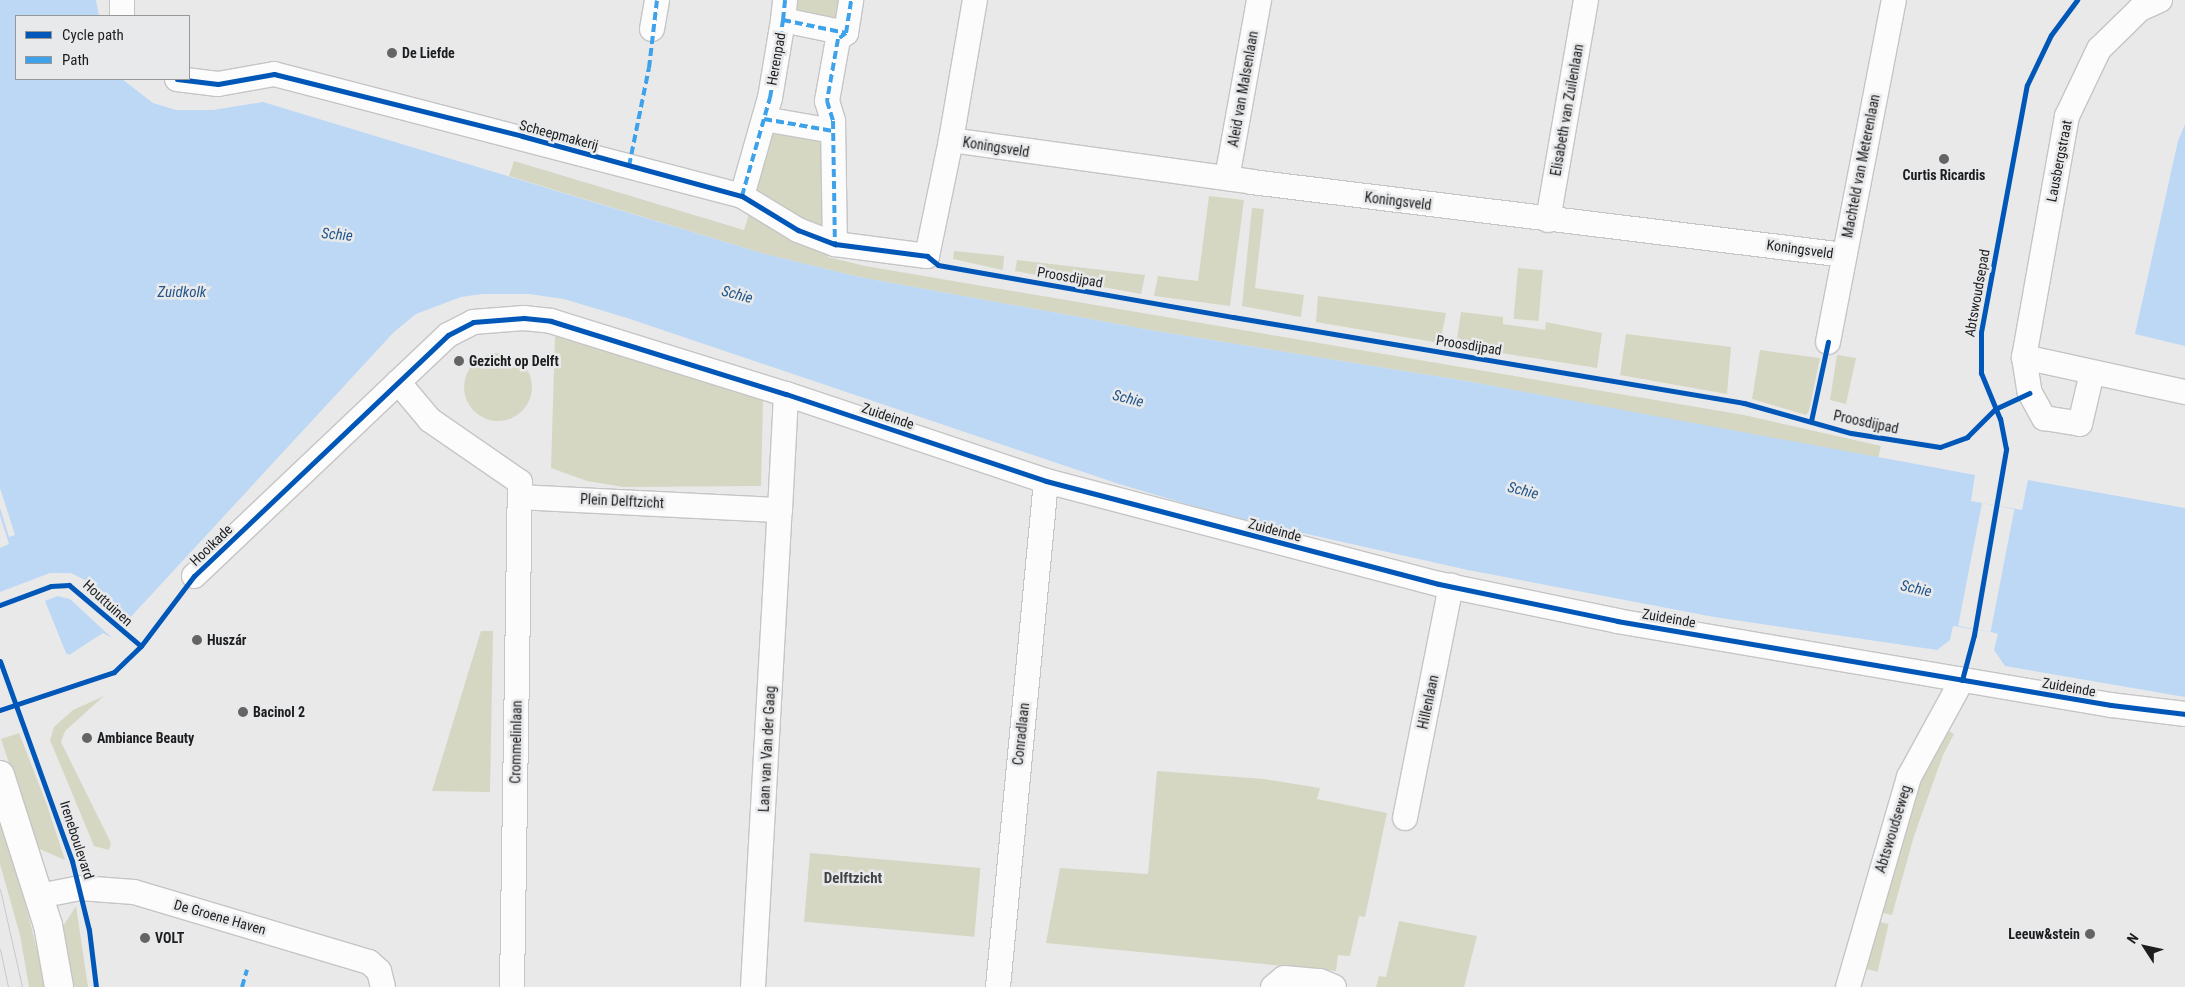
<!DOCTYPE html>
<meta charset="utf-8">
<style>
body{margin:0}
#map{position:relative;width:2185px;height:987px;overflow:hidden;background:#e9e9ea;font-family:"Roboto Condensed",sans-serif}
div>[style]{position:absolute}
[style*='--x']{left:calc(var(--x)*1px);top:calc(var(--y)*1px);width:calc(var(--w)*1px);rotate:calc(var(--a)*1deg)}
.green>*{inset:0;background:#d5d7c2;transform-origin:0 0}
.round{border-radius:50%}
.water>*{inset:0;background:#bdd8f5}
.pier>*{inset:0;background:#e9e9ea;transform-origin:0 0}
.roads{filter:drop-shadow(1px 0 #c5c5c6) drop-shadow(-1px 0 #c5c5c6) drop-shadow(0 1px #c5c5c6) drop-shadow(0 -1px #c5c5c6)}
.street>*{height:24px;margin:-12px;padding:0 12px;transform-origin:12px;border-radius:12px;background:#fcfcfc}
.secondary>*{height:28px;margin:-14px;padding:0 14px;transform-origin:14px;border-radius:14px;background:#fcfcfc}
.tram>*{height:1px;margin:-0.5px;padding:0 0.5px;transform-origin:0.5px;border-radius:0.5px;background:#c8c8c9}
.quiet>*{height:4px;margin-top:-2px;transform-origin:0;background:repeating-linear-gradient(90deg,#3da2ea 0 8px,transparent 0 12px)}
.cycleway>*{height:5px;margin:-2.5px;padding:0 2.5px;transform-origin:2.5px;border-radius:2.5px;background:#0057b8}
.dots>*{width:14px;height:14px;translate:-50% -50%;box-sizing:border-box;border:2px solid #e8e9eb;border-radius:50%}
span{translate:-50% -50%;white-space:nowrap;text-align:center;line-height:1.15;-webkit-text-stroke:5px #e8e9eb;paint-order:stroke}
.poi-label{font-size:14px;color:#1d1d1e;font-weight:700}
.left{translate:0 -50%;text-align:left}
.right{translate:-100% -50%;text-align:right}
.street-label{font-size:14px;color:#1d1d1e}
.water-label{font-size:15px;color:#23568a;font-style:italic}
.neighbourhood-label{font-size:15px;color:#434446;font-weight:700}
.legend{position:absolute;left:15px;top:15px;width:175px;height:65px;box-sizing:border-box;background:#e8e9eb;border:1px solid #979799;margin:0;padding:6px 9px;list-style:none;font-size:15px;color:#1d1d1e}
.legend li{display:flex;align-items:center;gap:10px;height:25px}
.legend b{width:25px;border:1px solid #979799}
.north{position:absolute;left:2120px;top:922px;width:50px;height:50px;-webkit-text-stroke:4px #e8e9eb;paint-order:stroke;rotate:305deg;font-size:14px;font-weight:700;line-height:20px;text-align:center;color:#1d1d1e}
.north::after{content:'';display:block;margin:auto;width:18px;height:22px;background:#1d1d1e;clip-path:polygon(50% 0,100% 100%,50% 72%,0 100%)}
</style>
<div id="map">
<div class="green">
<i style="clip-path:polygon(792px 0,844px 0,840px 25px,791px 17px)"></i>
<i style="clip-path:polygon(765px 127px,830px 138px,828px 234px,747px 191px)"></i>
<i style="clip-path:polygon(514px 161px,744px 230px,749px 214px,830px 250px,828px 257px,865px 266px,1744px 415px,1881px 446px,1878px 459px,1466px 381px,1156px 331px,859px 277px,765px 254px,509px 176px)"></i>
<i style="clip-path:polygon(1209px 196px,1244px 200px,1230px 306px,1154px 296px,1158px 276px,1198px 281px)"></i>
<i style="clip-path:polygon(1252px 208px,1264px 209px,1255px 288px,1304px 295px,1301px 317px,1242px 306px)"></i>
<i style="clip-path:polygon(954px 251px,1004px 256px,1003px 270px,953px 259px)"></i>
<i style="clip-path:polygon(1017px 260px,1145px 275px,1141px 294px,1015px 271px)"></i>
<i style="left:1518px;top:268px;width:25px;height:51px;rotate:5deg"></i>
<i style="clip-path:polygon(1318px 296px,1446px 313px,1440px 343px,1316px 322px)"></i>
<i style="clip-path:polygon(1461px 312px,1503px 317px,1503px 324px,1545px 330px,1546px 322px,1602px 333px,1597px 368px,1456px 346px)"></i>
<i style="clip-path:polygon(1626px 334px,1731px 347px,1727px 394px,1620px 375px)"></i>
<i style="clip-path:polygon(555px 336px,763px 400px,761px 486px,624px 487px,587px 481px,551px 468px)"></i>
<i style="clip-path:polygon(1760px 350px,1820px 358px,1809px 411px,1806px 415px,1752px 399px)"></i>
<i class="round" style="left:464px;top:353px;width:68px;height:68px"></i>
<i style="clip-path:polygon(1837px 355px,1856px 358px,1846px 404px,1830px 400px)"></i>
<i style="clip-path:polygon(481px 631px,493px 631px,490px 792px,432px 791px)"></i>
<i style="clip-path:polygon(104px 696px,65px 731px,61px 742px,111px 843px,109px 850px,94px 846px,50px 740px,54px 727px,73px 710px)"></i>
<i style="clip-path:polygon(1947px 730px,1954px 734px,1943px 755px,1914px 836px,1892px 915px,1879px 912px,1917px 784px)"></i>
<i style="clip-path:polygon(19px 733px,47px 805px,65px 860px,37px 848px,1px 739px)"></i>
<i style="clip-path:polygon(1157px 771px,1264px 779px,1320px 788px,1317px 799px,1387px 813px,1365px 917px,1359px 916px,1350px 956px,1338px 955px,1336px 971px,1046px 943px,1060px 868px,1148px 874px)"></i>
<i style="clip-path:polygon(0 821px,25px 901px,46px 987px,29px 987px,20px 935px,0 864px)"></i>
<i style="left:810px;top:853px;width:171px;height:69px;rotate:5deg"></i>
<i style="clip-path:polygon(76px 906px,88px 987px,73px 987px,60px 931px)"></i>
<i style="clip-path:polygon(1399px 921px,1477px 936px,1464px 987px,1376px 987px,1379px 976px,1386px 977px)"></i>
<i style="left:1876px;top:921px;width:13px;height:49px;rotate:13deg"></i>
</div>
<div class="water">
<i style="clip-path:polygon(0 0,96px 0,99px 16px,16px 16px,16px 79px,122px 79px,153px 103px,176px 110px,213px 110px,263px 102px,765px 254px,859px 277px,1156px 331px,1466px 381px,1975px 475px,1971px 501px,2022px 510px,2028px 480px,2185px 508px,2185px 697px,2005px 666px,1994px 650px,1998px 634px,1991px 632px,1953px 626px,1950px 640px,1937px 650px,1714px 617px,1468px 570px,1231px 517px,1119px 484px,627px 318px,564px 299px,529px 294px,482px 294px,461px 297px,416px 314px,394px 332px,128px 620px,85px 580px,71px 573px,50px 573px,0 592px,0 548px,9px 544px,0 516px)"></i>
<i style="clip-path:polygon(2185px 124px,2185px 346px,2135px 334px,2178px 141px)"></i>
<i style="clip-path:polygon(58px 596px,70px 599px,112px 638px,103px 633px,69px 655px,66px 653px,45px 601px)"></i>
</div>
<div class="pier">
<i style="clip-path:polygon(0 488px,15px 535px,9px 537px,0 508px)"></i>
<i style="left:1982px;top:503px;width:33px;height:125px;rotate:11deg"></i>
</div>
<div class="roads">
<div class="street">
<i style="--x:122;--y:0;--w:16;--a:90"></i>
<i style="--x:2160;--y:0;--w:22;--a:156"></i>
<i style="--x:2140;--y:9;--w:57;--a:135.7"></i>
<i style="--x:2099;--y:49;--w:74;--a:115.5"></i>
<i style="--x:2067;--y:116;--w:245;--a:100.1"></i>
<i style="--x:2024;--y:357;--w:165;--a:12.3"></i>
<i style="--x:783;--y:20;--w:20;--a:-84"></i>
<i style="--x:652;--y:29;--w:29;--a:-80"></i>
<i style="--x:846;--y:33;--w:33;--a:-81"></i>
<i style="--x:177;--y:79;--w:41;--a:7"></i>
<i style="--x:218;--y:84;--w:57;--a:-10.1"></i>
<i style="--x:274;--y:74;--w:484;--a:14.6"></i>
<i style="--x:742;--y:196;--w:66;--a:31.3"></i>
<i style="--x:798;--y:230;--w:40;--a:21"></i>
<i style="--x:835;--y:244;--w:93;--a:7.4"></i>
<i style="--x:927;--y:256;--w:118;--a:-78.3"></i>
<i style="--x:951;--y:140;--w:142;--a:-80.3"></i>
<i style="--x:764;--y:119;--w:70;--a:9.9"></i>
<i style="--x:951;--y:140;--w:304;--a:7.9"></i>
<i style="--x:1252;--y:182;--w:597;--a:7.02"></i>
<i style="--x:1227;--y:178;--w:181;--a:-79.8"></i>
<i style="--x:742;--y:196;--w:102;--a:-74.1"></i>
<i style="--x:770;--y:98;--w:79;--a:-80.5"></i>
<i style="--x:783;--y:20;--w:64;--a:11.7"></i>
<i style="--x:846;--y:33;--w:10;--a:143"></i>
<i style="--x:838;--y:39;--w:63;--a:100.1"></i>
<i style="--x:827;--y:101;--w:21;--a:73"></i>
<i style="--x:833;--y:121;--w:123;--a:89.1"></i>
<i style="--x:1548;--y:220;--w:223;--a:-80.2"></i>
<i style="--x:1828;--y:342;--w:348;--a:-79.1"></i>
<i style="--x:2024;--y:357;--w:36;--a:81"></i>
<i style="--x:2030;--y:393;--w:29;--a:61"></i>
<i style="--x:2044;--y:418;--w:36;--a:9"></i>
<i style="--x:2080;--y:424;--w:52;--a:-76.8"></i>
<i style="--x:398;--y:382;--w:50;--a:49.9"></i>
<i style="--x:430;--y:420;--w:109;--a:34.6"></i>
<i style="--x:520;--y:482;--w:15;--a:90"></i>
<i style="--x:520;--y:497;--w:260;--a:2.9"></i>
<i style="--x:780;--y:510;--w:116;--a:-87"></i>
<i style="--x:194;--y:576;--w:350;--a:-43.5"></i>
<i style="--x:448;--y:335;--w:28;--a:-27"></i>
<i style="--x:473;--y:322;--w:51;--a:-4.5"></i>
<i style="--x:524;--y:318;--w:27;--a:6"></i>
<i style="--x:551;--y:321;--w:246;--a:17.3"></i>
<i style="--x:786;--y:394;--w:274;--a:18.5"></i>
<i style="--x:1046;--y:481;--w:406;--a:14.7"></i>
<i style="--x:1439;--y:584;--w:182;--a:11.7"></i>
<i style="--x:1617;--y:621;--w:501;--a:9.65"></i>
<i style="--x:2111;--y:705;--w:75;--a:6.9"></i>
<i style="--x:1405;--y:818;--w:237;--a:-78.8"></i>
<i style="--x:39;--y:896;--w:42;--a:-11"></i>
<i style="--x:80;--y:888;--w:54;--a:4.2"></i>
<i style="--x:134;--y:892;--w:245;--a:16.6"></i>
<i style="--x:369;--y:962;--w:13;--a:42"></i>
<i style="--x:379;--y:971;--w:16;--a:76"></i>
<i style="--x:512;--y:987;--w:490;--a:-89.1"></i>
<i style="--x:753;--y:987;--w:478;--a:-86.8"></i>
<i style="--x:998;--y:987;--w:508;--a:-84.58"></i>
<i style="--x:1273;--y:987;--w:14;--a:-39"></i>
<i style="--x:1284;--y:978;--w:36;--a:5"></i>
<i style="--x:1320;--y:981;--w:15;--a:23"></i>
<i style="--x:1848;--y:987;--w:219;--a:-73.8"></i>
<i style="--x:1909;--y:777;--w:111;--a:-61.3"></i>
</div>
<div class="secondary">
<i style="--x:0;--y:775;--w:157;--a:72.3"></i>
<i style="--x:48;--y:925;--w:63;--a:79.9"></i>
</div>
</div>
<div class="tram">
<i style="--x:0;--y:889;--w:100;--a:77.3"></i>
<i style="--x:0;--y:949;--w:39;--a:78"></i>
</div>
<div class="quiet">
<i style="--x:783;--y:20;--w:20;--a:-84"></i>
<i style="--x:846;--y:33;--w:33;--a:-81"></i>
<i style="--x:764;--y:119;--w:70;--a:9.9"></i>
<i style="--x:629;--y:166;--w:100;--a:-78.5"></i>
<i style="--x:649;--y:68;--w:68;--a:-83.3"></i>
<i style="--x:742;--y:196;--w:102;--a:-74.1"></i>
<i style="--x:770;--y:98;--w:79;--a:-80.5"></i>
<i style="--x:783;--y:20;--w:64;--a:11.7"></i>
<i style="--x:846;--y:33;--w:10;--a:143"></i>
<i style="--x:838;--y:39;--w:63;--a:100.1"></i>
<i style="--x:827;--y:101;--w:21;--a:73"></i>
<i style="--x:833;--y:121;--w:123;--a:89.1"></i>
<i style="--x:242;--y:987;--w:18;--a:-74"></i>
</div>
<div class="cycleway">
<i style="--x:177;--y:79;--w:41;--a:7"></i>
<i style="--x:218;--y:84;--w:57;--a:-10.1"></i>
<i style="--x:274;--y:74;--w:256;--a:14"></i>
<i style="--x:522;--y:136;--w:228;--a:15.3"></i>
<i style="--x:742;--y:196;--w:66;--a:31.3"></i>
<i style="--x:798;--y:230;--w:40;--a:21"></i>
<i style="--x:835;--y:244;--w:93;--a:7.4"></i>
<i style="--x:927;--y:256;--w:14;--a:39"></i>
<i style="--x:938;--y:265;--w:300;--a:10"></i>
<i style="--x:1233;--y:317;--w:518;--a:9.55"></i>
<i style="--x:1744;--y:403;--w:111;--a:15.7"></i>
<i style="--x:1851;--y:433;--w:90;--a:8.9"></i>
<i style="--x:1940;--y:447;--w:29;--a:-20"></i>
<i style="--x:1967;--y:437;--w:40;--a:-45"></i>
<i style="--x:1995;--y:409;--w:38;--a:-25"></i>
<i style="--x:1811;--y:421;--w:81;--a:-77.9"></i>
<i style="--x:0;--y:605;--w:54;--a:-20.4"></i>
<i style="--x:51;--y:586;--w:18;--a:-3"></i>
<i style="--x:69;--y:585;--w:94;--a:40.3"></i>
<i style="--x:0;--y:661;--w:213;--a:70.2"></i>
<i style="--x:72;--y:861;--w:71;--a:76.2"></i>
<i style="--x:89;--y:930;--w:57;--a:83"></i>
<i style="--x:1962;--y:680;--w:47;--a:-75.1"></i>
<i style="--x:1974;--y:635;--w:189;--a:-80.2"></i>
<i style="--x:2006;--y:449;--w:31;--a:-101"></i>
<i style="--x:2000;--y:419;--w:50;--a:-112.4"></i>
<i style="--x:1981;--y:373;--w:41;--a:-90"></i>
<i style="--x:1981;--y:332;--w:251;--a:-79.5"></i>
<i style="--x:2027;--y:85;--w:55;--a:-64.4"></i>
<i style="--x:2051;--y:35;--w:44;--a:-53.4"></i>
<i style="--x:0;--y:710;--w:120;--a:-18.4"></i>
<i style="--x:114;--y:672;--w:37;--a:-44"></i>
<i style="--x:141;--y:646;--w:88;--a:-52.9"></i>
<i style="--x:194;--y:576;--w:350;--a:-43.5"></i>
<i style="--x:448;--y:335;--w:28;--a:-27"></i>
<i style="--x:473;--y:322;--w:51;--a:-4.5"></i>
<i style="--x:524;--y:318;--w:27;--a:6"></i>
<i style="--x:551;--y:321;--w:246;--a:17.3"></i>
<i style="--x:786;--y:394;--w:274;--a:18.5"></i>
<i style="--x:1046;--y:481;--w:406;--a:14.7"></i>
<i style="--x:1439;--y:584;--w:182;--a:11.7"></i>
<i style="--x:1617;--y:621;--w:501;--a:9.65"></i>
<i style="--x:2111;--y:705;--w:75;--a:6.9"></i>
</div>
<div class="dots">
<i style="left:392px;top:53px;background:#646465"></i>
<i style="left:1944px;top:159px;background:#646465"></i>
<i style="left:459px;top:361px;background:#646465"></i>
<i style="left:197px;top:640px;background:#646465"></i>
<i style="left:243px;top:712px;background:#646465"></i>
<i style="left:87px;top:738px;background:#646465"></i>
<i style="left:2090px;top:934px;background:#646465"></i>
<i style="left:145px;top:938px;background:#646465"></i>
</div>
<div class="poi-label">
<span class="left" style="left:402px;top:53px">De Liefde</span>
<span style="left:1944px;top:175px">Curtis Ricardis</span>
<span class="left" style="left:469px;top:361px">Gezicht op Delft</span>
<span class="left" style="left:207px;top:640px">Huszár</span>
<span class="left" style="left:253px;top:712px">Bacinol 2</span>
<span class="left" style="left:97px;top:738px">Ambiance Beauty</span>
<span class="right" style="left:2080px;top:934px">Leeuw&amp;stein</span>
<span class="left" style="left:155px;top:938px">VOLT</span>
</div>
<div class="street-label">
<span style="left:776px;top:59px;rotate:-80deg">Herenpad</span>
<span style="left:1243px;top:89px;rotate:-80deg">Aleid van Malsenlaan</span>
<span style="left:1567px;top:110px;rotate:-80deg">Elisabeth van Zuilenlaan</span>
<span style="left:559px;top:135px;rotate:15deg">Scheepmakerij</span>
<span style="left:996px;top:147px;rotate:9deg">Koningsveld</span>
<span style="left:2059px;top:161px;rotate:-79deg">Lausbergstraat</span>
<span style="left:1861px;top:166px;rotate:-79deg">Machteld van Meterenlaan</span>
<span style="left:1398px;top:201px;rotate:7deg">Koningsveld</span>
<span style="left:1800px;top:249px;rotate:8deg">Koningsveld</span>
<span style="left:1070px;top:277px;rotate:10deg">Proosdijpad</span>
<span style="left:1977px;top:293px;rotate:-80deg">Abtswoudsepad</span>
<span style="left:1469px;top:345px;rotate:9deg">Proosdijpad</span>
<span style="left:888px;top:416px;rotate:19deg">Zuideinde</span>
<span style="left:1866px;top:422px;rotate:12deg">Proosdijpad</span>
<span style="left:622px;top:501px;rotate:3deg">Plein Delftzicht</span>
<span style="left:1275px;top:530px;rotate:15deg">Zuideinde</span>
<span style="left:211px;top:545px;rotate:-44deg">Hooikade</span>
<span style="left:108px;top:603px;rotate:42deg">Houttuinen</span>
<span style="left:1669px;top:618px;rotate:10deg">Zuideinde</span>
<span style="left:2069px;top:687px;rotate:10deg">Zuideinde</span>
<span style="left:1428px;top:702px;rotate:-78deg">Hillenlaan</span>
<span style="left:1021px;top:734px;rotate:-84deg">Conradlaan</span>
<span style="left:516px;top:742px;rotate:-89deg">Crommelinlaan</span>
<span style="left:767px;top:749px;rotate:-87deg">Laan van Van der Gaag</span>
<span style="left:1893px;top:829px;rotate:-73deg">Abtswoudseweg</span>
<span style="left:77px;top:840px;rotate:72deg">Ireneboulevard</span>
<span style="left:220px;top:917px;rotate:16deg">De Groene Haven</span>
</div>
<div class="water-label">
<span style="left:337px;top:235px;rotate:5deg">Schie</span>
<span style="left:182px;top:293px">Zuidkolk</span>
<span style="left:737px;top:295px;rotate:15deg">Schie</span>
<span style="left:1128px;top:399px;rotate:14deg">Schie</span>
<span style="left:1523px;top:491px;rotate:14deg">Schie</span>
<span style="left:1916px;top:589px;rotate:12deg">Schie</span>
</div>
<div class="neighbourhood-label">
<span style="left:853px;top:879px">Delftzicht</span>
</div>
<ul class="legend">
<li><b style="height:6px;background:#0057b8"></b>Cycle path</li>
<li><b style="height:6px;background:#3da2ea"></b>Path</li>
</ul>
<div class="north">N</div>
</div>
